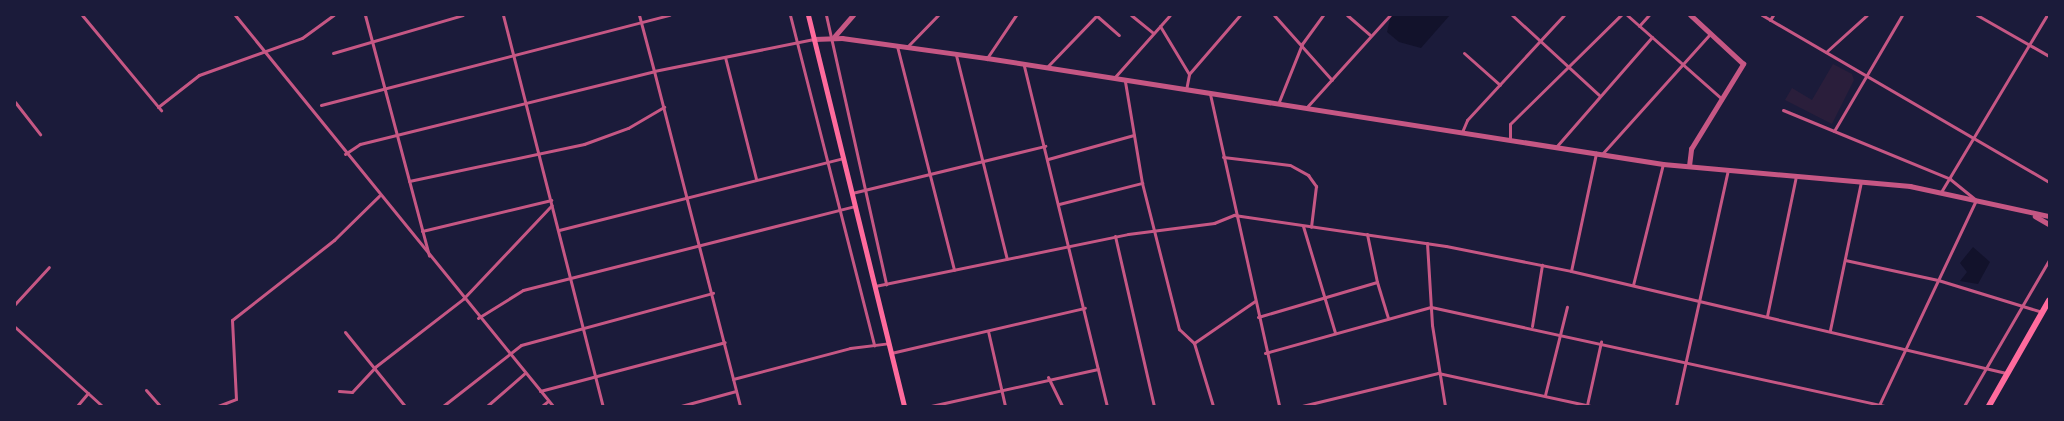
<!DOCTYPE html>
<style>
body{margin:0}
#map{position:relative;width:2064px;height:421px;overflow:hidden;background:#1b1b3a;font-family:"Roboto Condensed",sans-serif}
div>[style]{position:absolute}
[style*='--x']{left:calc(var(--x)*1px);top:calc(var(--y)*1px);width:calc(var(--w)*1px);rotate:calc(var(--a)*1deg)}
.green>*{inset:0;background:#2a1e3b}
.water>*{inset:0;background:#12122b}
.minor>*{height:3px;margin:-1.5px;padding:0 1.5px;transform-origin:1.5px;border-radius:1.5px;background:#c65784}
.tertiary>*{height:4.5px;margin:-2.25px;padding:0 2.25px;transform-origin:2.25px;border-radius:2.25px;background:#c65784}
.secondary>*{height:5px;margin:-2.5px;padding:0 2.5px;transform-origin:2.5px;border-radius:2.5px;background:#ff6b9d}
.trunk>*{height:5.5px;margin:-2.75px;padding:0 2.75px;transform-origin:2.75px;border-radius:2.75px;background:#ff6b9d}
span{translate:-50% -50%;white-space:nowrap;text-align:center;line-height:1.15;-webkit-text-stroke:5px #1b1b3a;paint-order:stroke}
.frame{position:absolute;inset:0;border:16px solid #1b1b3a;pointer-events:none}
</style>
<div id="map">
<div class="green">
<i style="clip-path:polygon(1833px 64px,1852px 74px,1854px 80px,1832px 124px,1785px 100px,1792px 88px,1812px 100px)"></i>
</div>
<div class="water">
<i style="clip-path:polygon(1391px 15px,1450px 15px,1421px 48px,1399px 42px,1387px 32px)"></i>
<i style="clip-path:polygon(1973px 247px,1990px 262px,1978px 284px,1960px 281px,1967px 272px,1960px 263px)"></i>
</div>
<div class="minor">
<i style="--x:82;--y:15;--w:124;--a:50.3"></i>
<i style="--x:235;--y:15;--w:504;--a:50.88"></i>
<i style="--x:365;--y:15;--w:249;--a:75.1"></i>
<i style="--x:503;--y:15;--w:404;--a:75.7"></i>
<i style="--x:790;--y:15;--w:341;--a:75.7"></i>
<i style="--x:826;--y:15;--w:276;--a:77.4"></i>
<i style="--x:1131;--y:15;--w:28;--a:39"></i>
<i style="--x:1274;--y:15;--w:87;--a:48.3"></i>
<i style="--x:1347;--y:15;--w:30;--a:41"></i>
<i style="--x:1512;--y:15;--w:118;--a:42.6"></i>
<i style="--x:1627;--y:15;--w:127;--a:41.5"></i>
<i style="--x:1762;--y:15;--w:332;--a:30.2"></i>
<i style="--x:1977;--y:15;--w:83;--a:29.7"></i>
<i style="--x:1097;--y:16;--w:29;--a:41"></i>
<i style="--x:1770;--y:20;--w:6;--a:-59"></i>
<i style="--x:1160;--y:26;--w:56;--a:58.9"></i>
<i style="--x:1639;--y:26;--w:15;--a:-48"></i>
<i style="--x:897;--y:46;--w:231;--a:75.7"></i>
<i style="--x:907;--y:47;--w:45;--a:-45.9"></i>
<i style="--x:1826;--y:52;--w:55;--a:-42.1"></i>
<i style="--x:333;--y:53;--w:135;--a:-16.3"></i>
<i style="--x:1464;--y:53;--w:48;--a:41.6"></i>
<i style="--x:956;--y:55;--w:210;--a:76"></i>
<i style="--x:725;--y:57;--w:126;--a:75.7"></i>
<i style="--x:987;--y:58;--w:52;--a:-56"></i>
<i style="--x:1024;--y:66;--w:350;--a:76.3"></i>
<i style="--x:1047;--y:67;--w:72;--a:-46.1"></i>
<i style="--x:1114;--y:78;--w:84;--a:-48.4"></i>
<i style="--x:1186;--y:90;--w:16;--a:-79"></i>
<i style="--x:1189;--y:74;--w:78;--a:-49.2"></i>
<i style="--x:1210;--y:94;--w:320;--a:77.5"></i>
<i style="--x:15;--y:102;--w:41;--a:52"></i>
<i style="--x:1278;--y:104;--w:65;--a:-68.2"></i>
<i style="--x:1302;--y:44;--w:36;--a:-54"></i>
<i style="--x:321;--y:105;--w:360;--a:-14.5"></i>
<i style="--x:158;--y:107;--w:52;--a:-38"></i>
<i style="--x:199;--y:75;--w:109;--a:-19.8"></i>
<i style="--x:302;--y:38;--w:39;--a:-36"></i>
<i style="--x:1306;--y:108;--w:125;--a:-47.9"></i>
<i style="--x:1783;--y:110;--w:181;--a:22.4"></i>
<i style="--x:1950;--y:179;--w:33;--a:39"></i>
<i style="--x:1976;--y:200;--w:227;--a:115.3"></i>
<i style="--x:1834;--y:131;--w:134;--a:-59.6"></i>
<i style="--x:1462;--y:132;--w:13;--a:-67"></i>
<i style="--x:1467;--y:120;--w:143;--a:-47.3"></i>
<i style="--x:1510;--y:140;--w:16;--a:-90"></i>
<i style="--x:1510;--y:124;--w:156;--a:-44.5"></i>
<i style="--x:1556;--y:147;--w:146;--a:-48.9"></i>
<i style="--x:345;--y:154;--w:18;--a:-34"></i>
<i style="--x:360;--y:144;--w:303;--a:-13.9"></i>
<i style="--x:654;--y:71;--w:58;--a:-105"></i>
<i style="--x:1602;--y:154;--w:161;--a:-48"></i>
<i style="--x:1223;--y:157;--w:67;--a:6.8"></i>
<i style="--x:1290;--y:165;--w:21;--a:29"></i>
<i style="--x:1308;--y:175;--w:14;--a:54"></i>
<i style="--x:1316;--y:186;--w:41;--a:97"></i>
<i style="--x:1048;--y:159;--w:89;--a:-15.6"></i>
<i style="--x:409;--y:181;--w:179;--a:-11.9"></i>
<i style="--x:584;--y:144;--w:47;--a:-20"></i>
<i style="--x:628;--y:128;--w:42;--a:-30.3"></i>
<i style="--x:1142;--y:183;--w:151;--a:75.8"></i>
<i style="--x:1179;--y:329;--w:21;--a:43"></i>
<i style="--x:1194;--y:343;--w:66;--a:73.2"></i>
<i style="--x:1941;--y:192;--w:206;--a:-59.1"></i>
<i style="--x:852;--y:193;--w:199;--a:-13.7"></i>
<i style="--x:1059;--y:204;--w:86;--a:-14.2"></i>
<i style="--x:1142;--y:183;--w:103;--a:-99.5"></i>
<i style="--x:1303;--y:226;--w:112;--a:73.3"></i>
<i style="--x:559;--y:230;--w:293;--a:-14.2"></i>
<i style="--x:422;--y:231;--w:133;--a:-13.5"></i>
<i style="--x:1115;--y:236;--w:174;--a:77.1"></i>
<i style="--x:1427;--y:243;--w:82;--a:86.5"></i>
<i style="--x:1432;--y:325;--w:82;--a:80.9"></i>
<i style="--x:1845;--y:260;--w:95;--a:12.1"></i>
<i style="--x:1938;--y:280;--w:109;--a:17.1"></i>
<i style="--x:1571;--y:271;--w:121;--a:-78"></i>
<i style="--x:1377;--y:282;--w:38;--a:73"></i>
<i style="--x:1633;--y:285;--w:125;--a:-76.1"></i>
<i style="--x:875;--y:286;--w:258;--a:-11.6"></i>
<i style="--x:1128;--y:234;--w:87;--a:-7.3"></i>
<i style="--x:1214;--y:223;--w:22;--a:-22"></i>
<i style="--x:1234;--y:215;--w:214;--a:8.3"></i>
<i style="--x:1446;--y:246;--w:127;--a:11.3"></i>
<i style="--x:1571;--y:271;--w:448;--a:13.2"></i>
<i style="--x:15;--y:304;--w:50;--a:-47.4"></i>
<i style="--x:1767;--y:316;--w:143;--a:-78.3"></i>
<i style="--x:1258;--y:317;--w:124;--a:-16.4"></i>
<i style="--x:1377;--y:282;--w:49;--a:-101.8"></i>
<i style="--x:478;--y:318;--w:53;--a:-31.9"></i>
<i style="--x:523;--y:290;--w:342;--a:-14.2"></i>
<i style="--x:1532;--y:326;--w:62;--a:-80.7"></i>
<i style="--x:15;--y:327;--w:118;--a:42.2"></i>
<i style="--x:1830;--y:330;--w:152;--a:-78.2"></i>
<i style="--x:988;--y:331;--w:77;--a:77.2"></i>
<i style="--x:345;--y:332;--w:95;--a:51"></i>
<i style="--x:1194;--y:343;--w:74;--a:-34.5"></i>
<i style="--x:891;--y:353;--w:199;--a:-13.1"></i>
<i style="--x:1265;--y:353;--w:172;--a:-15.5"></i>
<i style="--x:1431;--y:307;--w:464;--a:12.3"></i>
<i style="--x:1048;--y:377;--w:32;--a:64"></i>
<i style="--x:733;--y:379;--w:121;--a:-14.8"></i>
<i style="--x:850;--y:348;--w:38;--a:-7"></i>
<i style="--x:146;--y:390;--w:21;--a:49"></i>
<i style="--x:339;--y:391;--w:13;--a:4"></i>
<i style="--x:352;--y:392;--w:34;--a:-47"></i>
<i style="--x:375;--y:367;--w:111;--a:-37.7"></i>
<i style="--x:463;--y:299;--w:129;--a:-46.6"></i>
<i style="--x:540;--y:391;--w:191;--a:-14.8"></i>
<i style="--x:1545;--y:395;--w:91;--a:-76"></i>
<i style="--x:1587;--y:405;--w:65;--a:-77.5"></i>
<i style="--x:77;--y:406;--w:17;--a:-50"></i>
<i style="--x:218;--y:406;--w:19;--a:-21"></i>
<i style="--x:236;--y:399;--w:79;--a:-92.9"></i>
<i style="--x:232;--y:320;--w:130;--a:-38.1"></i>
<i style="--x:334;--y:240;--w:63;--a:-44.4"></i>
<i style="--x:443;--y:406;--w:99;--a:-38"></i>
<i style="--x:521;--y:345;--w:199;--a:-15.2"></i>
<i style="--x:487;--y:406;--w:50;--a:-41"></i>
<i style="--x:542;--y:406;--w:8;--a:-40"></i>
<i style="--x:681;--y:406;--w:57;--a:-15.3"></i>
<i style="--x:740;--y:406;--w:346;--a:-104.4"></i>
<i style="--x:654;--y:71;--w:163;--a:-11.3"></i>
<i style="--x:931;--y:406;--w:171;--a:-12.5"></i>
<i style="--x:1302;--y:406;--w:140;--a:-13.6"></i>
<i style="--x:1438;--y:373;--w:156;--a:12.2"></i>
<i style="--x:1676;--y:406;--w:242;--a:-77.6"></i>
<i style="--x:1964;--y:406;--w:169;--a:-59.8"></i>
</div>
<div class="tertiary">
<i style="--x:834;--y:37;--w:29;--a:-49"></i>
<i style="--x:814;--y:39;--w:28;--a:-2"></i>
<i style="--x:842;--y:38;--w:146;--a:7.9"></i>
<i style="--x:987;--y:58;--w:684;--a:8.91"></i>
<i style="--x:1663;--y:164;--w:248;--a:5.1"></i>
<i style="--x:1910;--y:186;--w:142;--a:12.2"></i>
<i style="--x:1689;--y:166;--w:17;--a:-83"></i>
<i style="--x:1691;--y:149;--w:100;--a:-58.5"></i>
<i style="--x:1743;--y:64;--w:72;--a:-137.2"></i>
<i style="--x:2035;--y:216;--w:16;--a:30"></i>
</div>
<div class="secondary">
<i style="--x:808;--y:15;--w:403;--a:76.2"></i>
</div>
<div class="trunk">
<i style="--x:1989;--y:406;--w:121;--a:-60.3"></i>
</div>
<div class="frame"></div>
</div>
